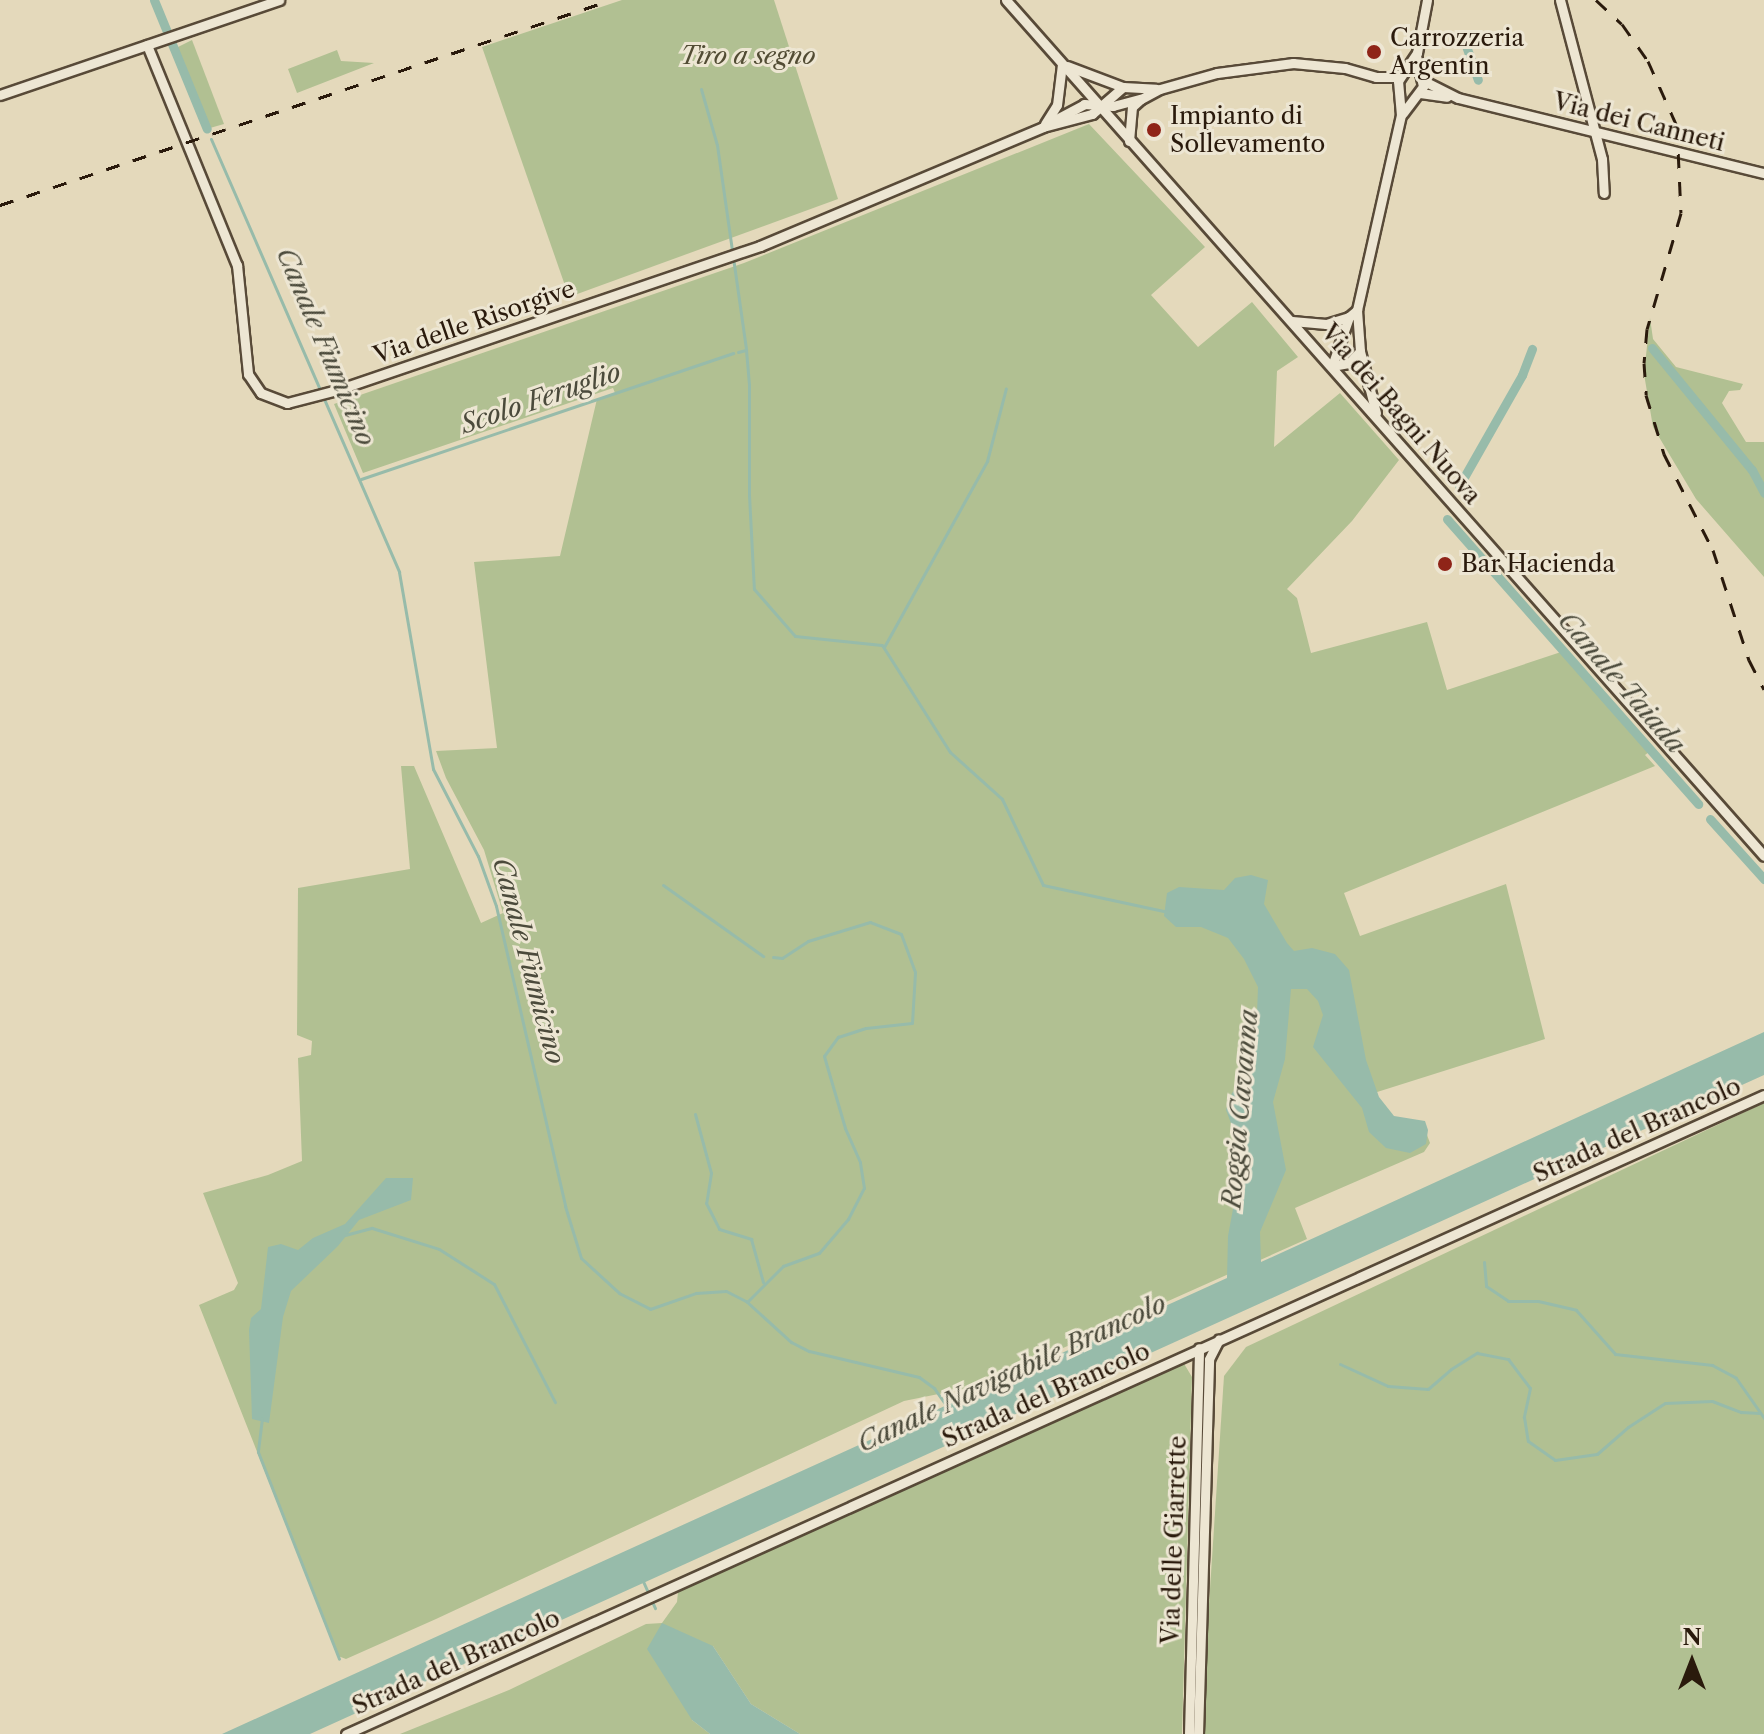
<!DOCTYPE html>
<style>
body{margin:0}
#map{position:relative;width:1764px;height:1734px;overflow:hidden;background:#e4d9bb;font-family:"Libre Caslon Text",serif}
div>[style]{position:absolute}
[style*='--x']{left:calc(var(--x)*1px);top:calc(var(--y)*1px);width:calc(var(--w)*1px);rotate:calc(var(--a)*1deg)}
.green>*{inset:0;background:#b1c092}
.water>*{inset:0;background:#97bbaa}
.stream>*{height:3px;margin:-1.5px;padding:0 1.5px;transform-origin:1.5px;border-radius:1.5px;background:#97bbaa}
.canal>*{height:9px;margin:-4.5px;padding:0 4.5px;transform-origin:4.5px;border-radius:4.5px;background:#97bbaa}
.roads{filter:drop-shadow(2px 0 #584a38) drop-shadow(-2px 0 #584a38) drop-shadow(0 2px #584a38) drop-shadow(0 -2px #584a38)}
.minor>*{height:9px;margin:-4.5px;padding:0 4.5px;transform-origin:4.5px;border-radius:4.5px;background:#ede6d3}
.rail>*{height:3px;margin-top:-1.5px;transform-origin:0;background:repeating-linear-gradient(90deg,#2a1a0c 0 14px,transparent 0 28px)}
.dots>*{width:22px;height:22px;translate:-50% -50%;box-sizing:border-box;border:4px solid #ede6d3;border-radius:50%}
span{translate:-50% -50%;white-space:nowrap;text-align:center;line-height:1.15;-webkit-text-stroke:6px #ede6d3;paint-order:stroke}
.poi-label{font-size:24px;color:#2a1a0c}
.left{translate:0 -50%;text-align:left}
.park-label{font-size:24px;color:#524c34;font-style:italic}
.street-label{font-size:24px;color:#2a1a0c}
.water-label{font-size:26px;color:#4b4a3b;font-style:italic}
.north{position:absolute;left:1652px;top:1622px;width:80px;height:80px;-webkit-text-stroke:6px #ede6d3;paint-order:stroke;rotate:0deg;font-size:22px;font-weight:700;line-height:32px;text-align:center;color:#2a1a0c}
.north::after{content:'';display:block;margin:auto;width:28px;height:36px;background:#2a1a0c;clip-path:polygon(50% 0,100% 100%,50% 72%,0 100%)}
</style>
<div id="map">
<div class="green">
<i style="clip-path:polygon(622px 0,774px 0,838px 199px,569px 297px,482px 47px)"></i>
<i style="clip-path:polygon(192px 40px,224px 124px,210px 128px,176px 48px)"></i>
<i style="clip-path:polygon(337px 50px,341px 61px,374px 63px,297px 93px,288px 69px)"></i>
<i style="clip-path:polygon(1089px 124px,1205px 247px,1151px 295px,1198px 347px,1252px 302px,1298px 357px,1277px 371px,1274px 447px,1340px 393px,1399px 460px,1352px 521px,1287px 589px,1297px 598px,1311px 653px,1427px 622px,1447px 690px,1561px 652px,1649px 752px,1645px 755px,1655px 766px,1344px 893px,1360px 936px,1506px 884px,1545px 1039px,1374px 1093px,1380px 1114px,1427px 1135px,1430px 1143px,1424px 1152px,1295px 1208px,1307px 1239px,978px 1386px,904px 1401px,436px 1619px,346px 1659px,338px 1656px,199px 1305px,234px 1290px,238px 1283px,203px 1193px,268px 1175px,302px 1161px,298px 1058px,311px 1055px,312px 1041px,297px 1035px,298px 888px,410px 869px,401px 766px,414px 766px,481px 923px,503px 913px,484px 850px,446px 778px,436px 751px,497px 748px,474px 562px,560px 556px,597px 399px,615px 393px,613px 388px,363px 473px,334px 404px,744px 263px)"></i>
<i style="clip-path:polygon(1650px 318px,1653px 339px,1676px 367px,1743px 384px,1740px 390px,1729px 391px,1722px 403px,1746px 442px,1764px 442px,1764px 577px,1696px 499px,1653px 427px,1644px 374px)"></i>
<i style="clip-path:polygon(1764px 1103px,1764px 1734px,1204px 1734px,1205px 1665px,1224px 1376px,1246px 1347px)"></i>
<i style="clip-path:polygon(1183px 1362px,1192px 1377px,1182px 1734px,800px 1734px,751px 1704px,713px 1646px,692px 1720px,710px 1734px,400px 1734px,509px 1690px,646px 1624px,662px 1623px,677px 1602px,678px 1592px)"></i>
</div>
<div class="water">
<i style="clip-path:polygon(1251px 875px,1268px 880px,1264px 904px,1287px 943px,1294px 951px,1312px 948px,1335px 954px,1349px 970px,1366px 1060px,1379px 1097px,1394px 1116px,1425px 1121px,1428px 1130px,1426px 1144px,1410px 1153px,1386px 1148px,1369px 1132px,1362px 1108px,1313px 1047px,1323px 1015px,1318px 1001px,1307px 989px,1291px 989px,1285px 1059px,1273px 1102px,1286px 1170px,1260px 1232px,1261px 1262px,1764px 1032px,1764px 1075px,310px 1734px,222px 1734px,1227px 1278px,1228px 1236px,1243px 1155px,1226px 1110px,1232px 1093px,1255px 1070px,1258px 987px,1244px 959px,1228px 938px,1201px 927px,1176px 927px,1164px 916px,1167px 893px,1179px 887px,1224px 890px,1235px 878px)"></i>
<i style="clip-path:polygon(386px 1178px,413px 1178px,411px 1200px,359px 1220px,338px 1246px,291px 1291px,283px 1317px,269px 1423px,252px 1419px,249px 1330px,251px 1318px,261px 1309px,268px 1247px,281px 1244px,298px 1250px,313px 1238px,345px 1224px)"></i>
<i style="clip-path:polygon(662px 1623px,713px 1646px,751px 1704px,800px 1734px,710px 1734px,692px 1720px,647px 1649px)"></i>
</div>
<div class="stream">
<i style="--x:701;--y:89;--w:58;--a:74.1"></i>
<i style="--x:717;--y:145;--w:207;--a:81.9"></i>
<i style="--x:211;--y:139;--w:472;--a:66.5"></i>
<i style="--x:399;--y:572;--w:200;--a:80.2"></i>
<i style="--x:433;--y:769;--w:98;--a:62.7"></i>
<i style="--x:478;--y:856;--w:53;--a:70.2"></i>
<i style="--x:496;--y:906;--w:308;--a:77"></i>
<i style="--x:565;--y:1206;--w:54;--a:72.9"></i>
<i style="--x:581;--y:1258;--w:52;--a:42.6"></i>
<i style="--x:619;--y:1293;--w:35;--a:27"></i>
<i style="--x:650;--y:1309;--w:49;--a:-19.2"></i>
<i style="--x:696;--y:1293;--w:30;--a:-4"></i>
<i style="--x:726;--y:1291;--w:22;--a:27"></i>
<i style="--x:746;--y:1301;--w:61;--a:42.3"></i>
<i style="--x:791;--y:1342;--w:20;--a:27"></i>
<i style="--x:809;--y:1351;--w:113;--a:13.3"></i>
<i style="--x:919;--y:1377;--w:19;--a:36"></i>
<i style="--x:934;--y:1388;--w:24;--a:55"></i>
<i style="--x:738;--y:352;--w:8;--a:-14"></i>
<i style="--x:746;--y:350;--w:34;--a:85"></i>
<i style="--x:749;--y:384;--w:111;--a:90"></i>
<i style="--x:749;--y:495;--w:94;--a:87"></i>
<i style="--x:754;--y:589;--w:62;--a:48.9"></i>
<i style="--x:795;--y:636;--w:87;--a:5.9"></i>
<i style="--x:882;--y:645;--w:127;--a:57.6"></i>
<i style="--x:950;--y:752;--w:70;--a:42.1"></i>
<i style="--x:1002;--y:799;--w:95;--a:64.5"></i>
<i style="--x:1043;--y:885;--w:128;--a:12.2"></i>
<i style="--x:361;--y:479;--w:393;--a:-18.7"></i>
<i style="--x:884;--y:647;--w:213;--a:-61"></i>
<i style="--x:987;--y:461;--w:75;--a:-75.4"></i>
<i style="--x:663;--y:885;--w:123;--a:35.4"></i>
<i style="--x:695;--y:1114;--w:61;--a:74.8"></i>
<i style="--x:711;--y:1173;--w:30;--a:99"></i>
<i style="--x:706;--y:1203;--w:29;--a:63"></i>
<i style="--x:719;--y:1229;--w:34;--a:17"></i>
<i style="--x:751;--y:1239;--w:45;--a:74.4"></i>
<i style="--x:345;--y:1235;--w:28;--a:-15"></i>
<i style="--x:372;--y:1228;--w:70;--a:17.4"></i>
<i style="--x:439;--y:1249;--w:65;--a:32.5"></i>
<i style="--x:494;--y:1284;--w:133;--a:62.7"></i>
<i style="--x:1484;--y:1262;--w:24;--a:85"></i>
<i style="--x:1486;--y:1286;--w:27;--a:34"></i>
<i style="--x:1508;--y:1301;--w:30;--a:0"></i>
<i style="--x:1538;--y:1301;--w:39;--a:13"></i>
<i style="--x:1576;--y:1310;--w:59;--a:48.4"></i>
<i style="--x:1615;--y:1354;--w:98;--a:6.5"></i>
<i style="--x:1712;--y:1365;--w:27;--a:28"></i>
<i style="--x:1736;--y:1378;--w:49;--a:55"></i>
<i style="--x:747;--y:1302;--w:51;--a:-45"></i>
<i style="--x:783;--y:1266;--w:38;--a:-20"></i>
<i style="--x:819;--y:1253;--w:45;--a:-49.5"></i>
<i style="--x:848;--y:1219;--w:35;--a:-63"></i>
<i style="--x:864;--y:1188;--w:26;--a:-99"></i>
<i style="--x:860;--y:1162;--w:37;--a:-114"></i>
<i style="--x:845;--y:1128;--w:75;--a:-106.3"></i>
<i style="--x:824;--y:1056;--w:24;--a:-54"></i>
<i style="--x:838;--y:1037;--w:29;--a:-18"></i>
<i style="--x:866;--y:1028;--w:46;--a:-6.2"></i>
<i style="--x:912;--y:1023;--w:51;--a:-86.6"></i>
<i style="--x:915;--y:972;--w:40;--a:-110.2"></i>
<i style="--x:901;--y:934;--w:33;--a:-159"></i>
<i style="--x:870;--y:922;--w:65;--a:163"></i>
<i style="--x:808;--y:941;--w:31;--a:147"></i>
<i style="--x:782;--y:958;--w:9;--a:-174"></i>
<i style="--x:1340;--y:1364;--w:53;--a:24.6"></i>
<i style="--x:1388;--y:1386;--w:40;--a:4.3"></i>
<i style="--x:1428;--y:1389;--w:30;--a:-41"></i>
<i style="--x:1451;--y:1369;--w:31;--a:-32"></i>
<i style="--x:1477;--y:1353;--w:32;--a:11"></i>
<i style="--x:1508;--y:1359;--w:36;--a:53"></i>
<i style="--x:1530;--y:1388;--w:30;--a:102"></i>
<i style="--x:1524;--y:1417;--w:24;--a:81"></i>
<i style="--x:1528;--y:1441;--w:33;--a:35"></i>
<i style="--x:1555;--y:1460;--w:42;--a:-8.1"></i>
<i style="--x:1597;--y:1454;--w:41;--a:-41.1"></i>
<i style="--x:1628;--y:1427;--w:44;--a:-33"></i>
<i style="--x:1665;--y:1403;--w:47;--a:-2.4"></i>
<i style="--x:1712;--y:1401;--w:31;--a:21"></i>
<i style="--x:1741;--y:1412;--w:19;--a:3"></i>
<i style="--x:262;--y:1418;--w:34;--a:97"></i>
<i style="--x:258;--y:1452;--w:222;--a:68.6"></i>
<i style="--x:642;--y:1579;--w:32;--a:66"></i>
</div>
<div class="canal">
<i style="--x:154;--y:0;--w:139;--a:67.7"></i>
<i style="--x:1464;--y:40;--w:42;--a:70.7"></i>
<i style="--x:1652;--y:348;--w:158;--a:50.7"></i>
<i style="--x:1752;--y:470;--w:26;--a:62"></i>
<i style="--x:1459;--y:486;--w:128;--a:-60.4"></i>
<i style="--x:1522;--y:375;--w:28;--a:-69"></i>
<i style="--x:1447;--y:519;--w:380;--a:48.6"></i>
<i style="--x:1710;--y:819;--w:81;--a:48"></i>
</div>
<div class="roads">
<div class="minor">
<i style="--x:1006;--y:0;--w:1143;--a:48.47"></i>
<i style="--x:1560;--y:0;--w:164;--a:75.2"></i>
<i style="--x:1602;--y:159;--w:34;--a:87"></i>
<i style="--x:147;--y:45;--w:238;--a:67.8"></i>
<i style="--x:237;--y:265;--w:110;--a:84.2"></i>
<i style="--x:248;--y:374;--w:23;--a:56"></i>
<i style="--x:261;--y:393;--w:28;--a:21"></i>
<i style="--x:287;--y:403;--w:52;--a:-14.6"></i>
<i style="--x:337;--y:390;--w:447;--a:-18.8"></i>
<i style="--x:760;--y:246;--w:307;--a:-22.8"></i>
<i style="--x:1043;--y:127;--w:51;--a:-14.9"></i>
<i style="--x:1092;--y:114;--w:41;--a:-41.1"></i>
<i style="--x:1067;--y:66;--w:60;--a:20.6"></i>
<i style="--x:1123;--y:87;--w:33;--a:3"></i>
<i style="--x:1422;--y:80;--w:40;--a:26.6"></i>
<i style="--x:1458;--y:98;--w:315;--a:13.8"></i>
<i style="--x:1420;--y:93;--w:27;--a:8"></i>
<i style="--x:0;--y:95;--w:295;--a:-18.8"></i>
<i style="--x:1403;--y:113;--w:34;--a:-53"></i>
<i style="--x:1423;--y:86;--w:31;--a:-103"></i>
<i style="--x:1049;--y:123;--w:40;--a:-28"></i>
<i style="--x:1084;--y:104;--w:29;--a:4"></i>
<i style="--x:1113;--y:106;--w:28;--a:-15"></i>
<i style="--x:1045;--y:124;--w:22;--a:-58"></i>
<i style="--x:1057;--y:105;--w:41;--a:-83"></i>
<i style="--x:1129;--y:141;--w:34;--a:-85"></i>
<i style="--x:1132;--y:107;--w:12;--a:-42"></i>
<i style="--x:1141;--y:99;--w:21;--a:-28"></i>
<i style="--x:1160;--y:89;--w:59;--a:-15.7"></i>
<i style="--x:1217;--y:73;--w:77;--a:-7.5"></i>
<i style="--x:1293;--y:63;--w:52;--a:5.5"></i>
<i style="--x:1345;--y:68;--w:32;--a:16"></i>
<i style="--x:1376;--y:77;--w:24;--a:0"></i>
<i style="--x:1292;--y:321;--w:34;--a:5"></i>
<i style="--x:1326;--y:324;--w:24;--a:-17"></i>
<i style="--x:1332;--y:366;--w:52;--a:-70.9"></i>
<i style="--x:1349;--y:317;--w:11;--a:-41"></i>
<i style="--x:1332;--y:366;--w:17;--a:-10"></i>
<i style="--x:1349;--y:363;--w:16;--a:-47"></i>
<i style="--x:1376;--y:413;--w:64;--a:-104.5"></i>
<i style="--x:1360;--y:351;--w:41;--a:-94.2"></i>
<i style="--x:1357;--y:310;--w:200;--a:-77.3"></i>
<i style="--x:1401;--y:115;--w:34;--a:-95"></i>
<i style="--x:1398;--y:81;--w:34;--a:-56"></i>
<i style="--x:1417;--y:53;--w:54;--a:-79.3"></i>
<i style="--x:346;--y:1734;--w:1555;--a:-24.26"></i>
<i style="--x:1189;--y:1734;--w:386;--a:-88.5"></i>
<i style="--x:1198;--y:1734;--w:375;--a:-88.3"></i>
<i style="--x:1209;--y:1359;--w:22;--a:-63"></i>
</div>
</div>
<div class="rail">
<i style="--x:1596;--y:0;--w:35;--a:43"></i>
<i style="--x:1622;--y:24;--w:45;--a:54.9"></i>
<i style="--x:1648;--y:61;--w:71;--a:66"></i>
<i style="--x:1677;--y:126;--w:87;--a:87.4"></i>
<i style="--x:1681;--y:213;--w:121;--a:106.3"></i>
<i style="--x:1647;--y:329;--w:34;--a:95"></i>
<i style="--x:1644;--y:363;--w:32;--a:86"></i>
<i style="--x:1646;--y:395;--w:62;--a:73"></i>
<i style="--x:1664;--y:454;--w:108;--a:63"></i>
<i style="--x:1713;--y:550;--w:116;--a:71.9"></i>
<i style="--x:1749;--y:660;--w:33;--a:63"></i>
<i style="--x:0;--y:205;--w:644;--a:-18.55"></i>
</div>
<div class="dots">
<i style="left:1374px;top:52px;background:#8f2418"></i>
<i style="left:1154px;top:130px;background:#8f2418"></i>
<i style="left:1445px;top:564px;background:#8f2418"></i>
</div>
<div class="poi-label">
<span class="left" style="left:1390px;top:52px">Carrozzeria<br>Argentin</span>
<span class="left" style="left:1170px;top:130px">Impianto di<br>Sollevamento</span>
<span class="left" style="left:1461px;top:564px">Bar Hacienda</span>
</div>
<div class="park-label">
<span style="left:748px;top:56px">Tiro a segno</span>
</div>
<div class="street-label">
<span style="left:1639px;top:122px;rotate:14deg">Via dei Canneti</span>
<span style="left:474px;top:322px;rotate:-19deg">Via delle Risorgive</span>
<span style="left:1401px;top:414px;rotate:49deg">Via dei Bagni Nuova</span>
<span style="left:1637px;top:1130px;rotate:-24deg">Strada del Brancolo</span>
<span style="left:1046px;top:1395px;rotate:-24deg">Strada del Brancolo</span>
<span style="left:1174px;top:1540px;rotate:-88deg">Via delle Giarrette</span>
<span style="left:456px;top:1662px;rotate:-24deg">Strada del Brancolo</span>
</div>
<div class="water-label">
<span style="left:325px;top:347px;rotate:67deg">Canale Fiumicino</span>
<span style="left:541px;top:399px;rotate:-19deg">Scolo Feruglio</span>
<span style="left:1621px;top:683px;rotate:49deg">Canale Taiada</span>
<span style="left:528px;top:961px;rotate:75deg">Canale Fiumicino</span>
<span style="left:1241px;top:1109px;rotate:-85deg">Roggia Cavanna</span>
<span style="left:1012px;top:1374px;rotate:-25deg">Canale Navigabile Brancolo</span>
</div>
<div class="north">N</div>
</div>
